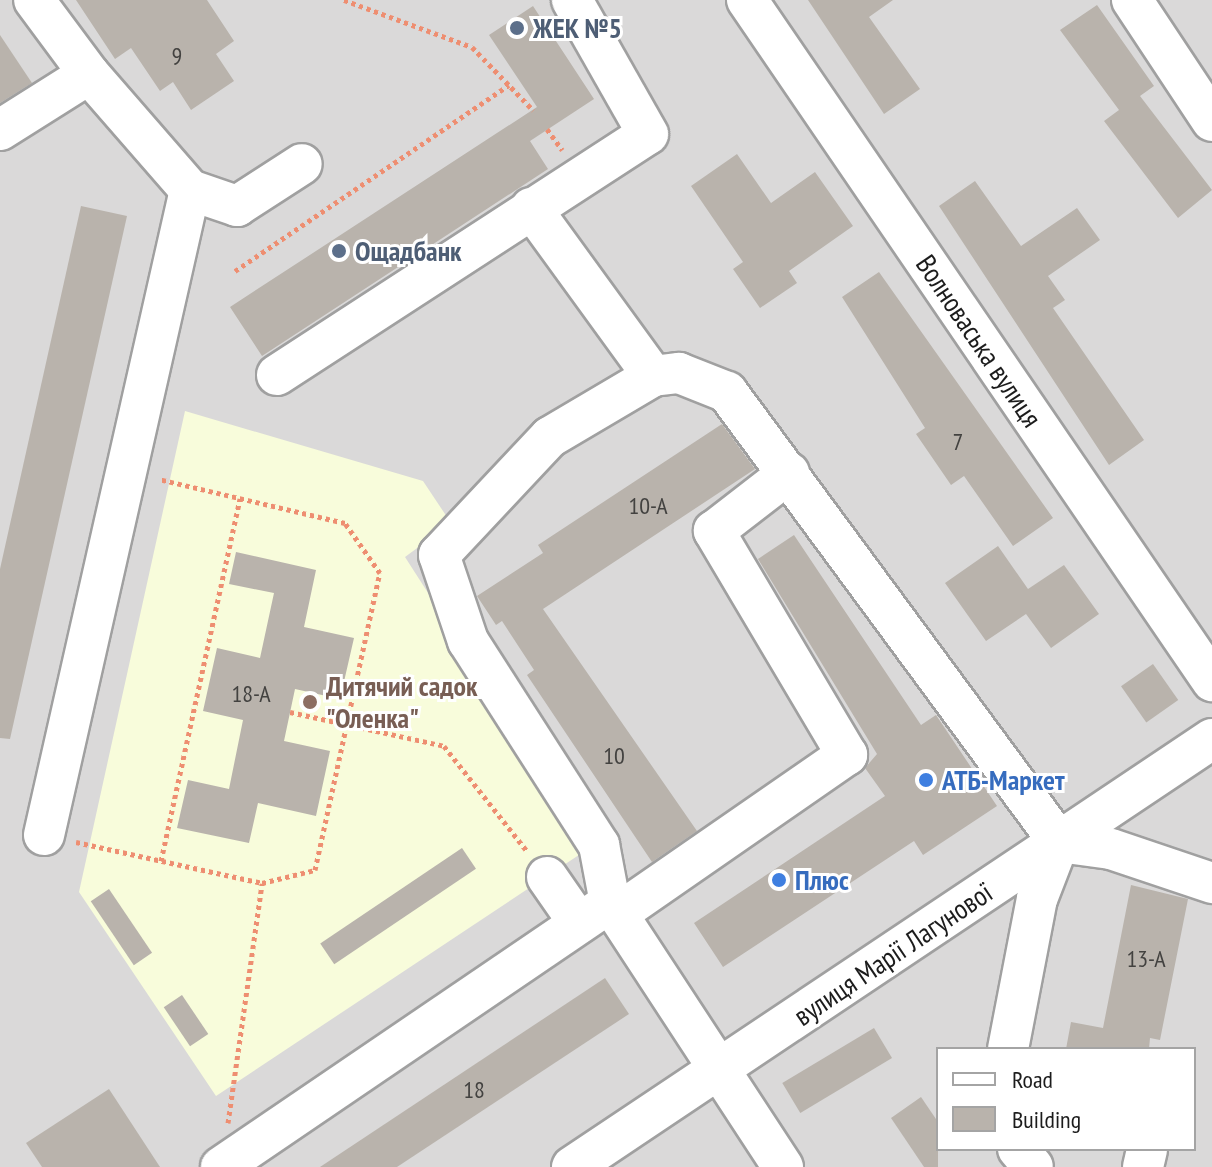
<!DOCTYPE html>
<meta charset="utf-8">
<style>
body{margin:0}
#map{position:relative;width:1212px;height:1167px;overflow:hidden;background:#eceae2;font-family:"PT Sans Narrow",sans-serif}
div>[style]{position:absolute}
[style*='--x']{left:calc(var(--x)*1px);top:calc(var(--y)*1px);width:calc(var(--w)*1px);rotate:calc(var(--a)*1deg)}
.residential>*{inset:0;background:#dad9d9}
.education>*{inset:0;background:#f8fcdb}
.building>*{inset:0;background:#b9b3ac;transform-origin:0 0}
.path>*{height:5px;margin-top:-2.5px;transform-origin:0;background:repeating-linear-gradient(90deg,#ee8e71 0 4px,transparent 0 8px)}
.roads{filter:drop-shadow(2px 0 #a0a0a0) drop-shadow(-2px 0 #a0a0a0) drop-shadow(0 2px #a0a0a0) drop-shadow(0 -2px #a0a0a0)}
.minor>*{height:40px;margin:-20px;padding:0 20px;transform-origin:20px;border-radius:20px;background:#fff}
.dots>*{width:22px;height:22px;translate:-50% -50%;box-sizing:border-box;border:4px solid #fff;border-radius:50%}
span{translate:-50% -50%;white-space:nowrap;text-align:center;line-height:1.15;-webkit-text-stroke:6px #fff;paint-order:stroke}
.number-label{font-size:24px;color:#434240}
.number-label span{-webkit-text-stroke-width:0}
.service-label{font-size:28px;color:#4e5e75;font-weight:700}
.left{translate:0 -50%;text-align:left}
.street-label{font-size:28px;color:#1c1c1c}
.education-label{font-size:28px;color:#785e54;font-weight:700}
.shop-label{font-size:28px;color:#366cbe;font-weight:700}
.legend{position:absolute;left:936px;top:1047px;width:260px;height:104px;box-sizing:border-box;background:#fff;border:2px solid #a4a4a4;margin:0;padding:10px 14px;list-style:none;font-size:24px;color:#1c1c1c}
.legend li{display:flex;align-items:center;gap:16px;height:40px}
.legend b{width:40px;border:2px solid #a4a4a4}
</style>
<div id="map">
<div class="residential">
<i style="clip-path:polygon(evenodd,0 0,1212px 0,1212px 1167px,0 1167px,0 0,938px 1049px,1194px 1049px,1194px 1149px,938px 1149px,938px 1049px)"></i>
</div>
<div class="education">
<i style="clip-path:polygon(185px 411px,423px 481px,451px 523px,405px 557px,591px 847px,216px 1096px,79px 892px)"></i>
</div>
<div class="building">
<i style="clip-path:polygon(76px 0,207px 0,234px 41px,216px 54px,234px 81px,191px 110px,173px 82px,160px 91px,131px 48px,115px 59px)"></i>
<i style="clip-path:polygon(808px 0,893px 0,869px 17px,920px 89px,884px 114px)"></i>
<i style="clip-path:polygon(1097px 5px,1154px 86px,1140px 96px,1212px 190px,1178px 218px,1104px 121px,1119px 110px,1060px 30px)"></i>
<i style="clip-path:polygon(533px 6px,594px 99px,530px 141px,548px 169px,262px 356px,230px 307px,537px 107px,489px 35px)"></i>
<i style="clip-path:polygon(0 35px,32px 83px,0 103px)"></i>
<i style="clip-path:polygon(737px 154px,771px 203px,815px 172px,853px 226px,789px 271px,797px 283px,760px 308px,733px 269px,743px 262px,691px 186px)"></i>
<i style="clip-path:polygon(975px 181px,1021px 246px,1077px 208px,1100px 240px,1048px 276px,1065px 300px,1053px 308px,1144px 440px,1109px 465px,939px 206px)"></i>
<i style="clip-path:polygon(81px 206px,127px 216px,10px 739px,0 738px,0 569px)"></i>
<i style="clip-path:polygon(879px 272px,1053px 518px,1013px 546px,964px 476px,951px 485px,916px 434px,925px 428px,842px 297px)"></i>
<i style="clip-path:polygon(722px 424px,755px 469px,543px 609px,697px 831px,652px 862px,527px 675px,534px 670px,502px 621px,496px 625px,477px 596px,543px 553px,538px 545px)"></i>
<i style="clip-path:polygon(794px 535px,921px 725px,936px 715px,997px 806px,923px 855px,914px 841px,723px 967px,694px 923px,885px 796px,865px 768px,877px 754px,758px 559px)"></i>
<i style="clip-path:polygon(998px 546px,1028px 589px,1064px 565px,1099px 614px,1051px 648px,1026px 614px,986px 641px,945px 583px)"></i>
<i style="clip-path:polygon(236px 552px,316px 570px,304px 627px,354px 638px,340px 699px,295px 689px,284px 741px,330px 751px,316px 816px,258px 803px,249px 843px,177px 828px,188px 780px,229px 789px,243px 720px,203px 711px,217px 648px,260px 658px,274px 593px,229px 584px)"></i>
<i style="left:1153px;top:664px;width:44px;height:39px;rotate:55deg"></i>
<i style="left:462px;top:848px;width:25px;height:171px;rotate:56deg"></i>
<i style="clip-path:polygon(1131px 885px,1188px 899px,1160px 1040px,1150px 1038px,1149px 1049px,1066px 1049px,1071px 1022px,1103px 1028px)"></i>
<i style="left:109px;top:889px;width:77px;height:22px;rotate:56deg"></i>
<i style="clip-path:polygon(605px 978px,629px 1014px,397px 1167px,320px 1167px)"></i>
<i style="left:182px;top:995px;width:47px;height:22px;rotate:56deg"></i>
<i style="left:874px;top:1028px;width:35px;height:107px;rotate:59deg"></i>
<i style="clip-path:polygon(109px 1089px,160px 1167px,42px 1167px,26px 1143px)"></i>
<i style="clip-path:polygon(921px 1097px,938px 1122px,938px 1167px,924px 1167px,891px 1118px)"></i>
</div>
<div class="path">
<i style="--x:344;--y:0;--w:136;--a:20.2"></i>
<i style="--x:472;--y:47;--w:88;--a:45.9"></i>
<i style="--x:547;--y:129;--w:26;--a:54"></i>
<i style="--x:235;--y:271;--w:331;--a:-34.2"></i>
<i style="--x:290;--y:712;--w:158;--a:12.4"></i>
<i style="--x:444;--y:746;--w:134;--a:51.7"></i>
<i style="--x:76;--y:842;--w:190;--a:12.4"></i>
<i style="--x:262;--y:883;--w:55;--a:-13.8"></i>
<i style="--x:315;--y:870;--w:304;--a:-77.7"></i>
<i style="--x:380;--y:573;--w:61;--a:-125"></i>
<i style="--x:345;--y:523;--w:191;--a:-166.7"></i>
<i style="--x:161;--y:861;--w:371;--a:-77.7"></i>
<i style="--x:228;--y:1123;--w:242;--a:-81.9"></i>
</div>
<div class="roads">
<div class="minor">
<i style="--x:747;--y:0;--w:825;--a:55.67"></i>
<i style="--x:1132;--y:0;--w:145;--a:56.5"></i>
<i style="--x:0;--y:130;--w:105;--a:-32.2"></i>
<i style="--x:89;--y:74;--w:92;--a:-126.6"></i>
<i style="--x:190;--y:190;--w:50;--a:18.8"></i>
<i style="--x:237;--y:206;--w:77;--a:-32.9"></i>
<i style="--x:531;--y:208;--w:208;--a:54"></i>
<i style="--x:277;--y:375;--w:442;--a:-33"></i>
<i style="--x:648;--y:134;--w:154;--a:-119.6"></i>
<i style="--x:44;--y:835;--w:661;--a:-77.25"></i>
<i style="--x:190;--y:190;--w:154;--a:-131"></i>
<i style="--x:547;--y:877;--w:56;--a:55.2"></i>
<i style="--x:617;--y:914;--w:280;--a:-34.7"></i>
<i style="--x:847;--y:755;--w:261;--a:-120.7"></i>
<i style="--x:714;--y:531;--w:95;--a:-37.7"></i>
<i style="--x:1008;--y:1049;--w:153;--a:-79.1"></i>
<i style="--x:1037;--y:899;--w:61;--a:-68.9"></i>
<i style="--x:1018;--y:1149;--w:23;--a:50"></i>
<i style="--x:221;--y:1167;--w:470;--a:-34.2"></i>
<i style="--x:572;--y:1167;--w:770;--a:-33.77"></i>
<i style="--x:783;--y:1167;--w:316;--a:-123.2"></i>
<i style="--x:610;--y:903;--w:59;--a:-100.7"></i>
<i style="--x:599;--y:845;--w:242;--a:-122.7"></i>
<i style="--x:468;--y:641;--w:91;--a:-108.6"></i>
<i style="--x:439;--y:555;--w:162;--a:-46.8"></i>
<i style="--x:550;--y:437;--w:120;--a:-30.6"></i>
<i style="--x:653;--y:376;--w:26;--a:-7"></i>
<i style="--x:679;--y:373;--w:52;--a:21.6"></i>
<i style="--x:727;--y:392;--w:559;--a:53.58"></i>
<i style="--x:1059;--y:842;--w:52;--a:7.7"></i>
<i style="--x:1111;--y:849;--w:107;--a:18.6"></i>
<i style="--x:1143;--y:1167;--w:18;--a:-77"></i>
</div>
</div>
<div class="dots">
<i style="left:517px;top:28px;background:#5c6f8a"></i>
<i style="left:339px;top:251px;background:#5c6f8a"></i>
<i style="left:310px;top:702px;background:#8d6e63"></i>
<i style="left:926px;top:780px;background:#3f7fe0"></i>
<i style="left:779px;top:880px;background:#3f7fe0"></i>
</div>
<div class="number-label">
<span style="left:177px;top:56px">9</span>
<span style="left:958px;top:442px">7</span>
<span style="left:648px;top:506px">10-А</span>
<span style="left:251px;top:694px">18-А</span>
<span style="left:614px;top:756px">10</span>
<span style="left:1146px;top:959px">13-А</span>
<span style="left:474px;top:1090px">18</span>
</div>
<div class="service-label">
<span class="left" style="left:533px;top:28px">ЖЕК №5</span>
<span class="left" style="left:355px;top:251px">Ощадбанк</span>
</div>
<div class="street-label">
<span style="left:979px;top:341px;rotate:56deg">Волноваська вулиця</span>
<span style="left:893px;top:954px;rotate:-34deg">вулиця Марії Лагунової</span>
</div>
<div class="education-label">
<span class="left" style="left:326px;top:702px">Дитячий садок<br>"Оленка"</span>
</div>
<div class="shop-label">
<span class="left" style="left:942px;top:780px">АТБ-Маркет</span>
<span class="left" style="left:795px;top:880px">Плюс</span>
</div>
<ul class="legend">
<li><b style="height:10px;background:#fff"></b>Road</li>
<li><b style="height:22px;background:#b9b3ac"></b>Building</li>
</ul>
</div>
